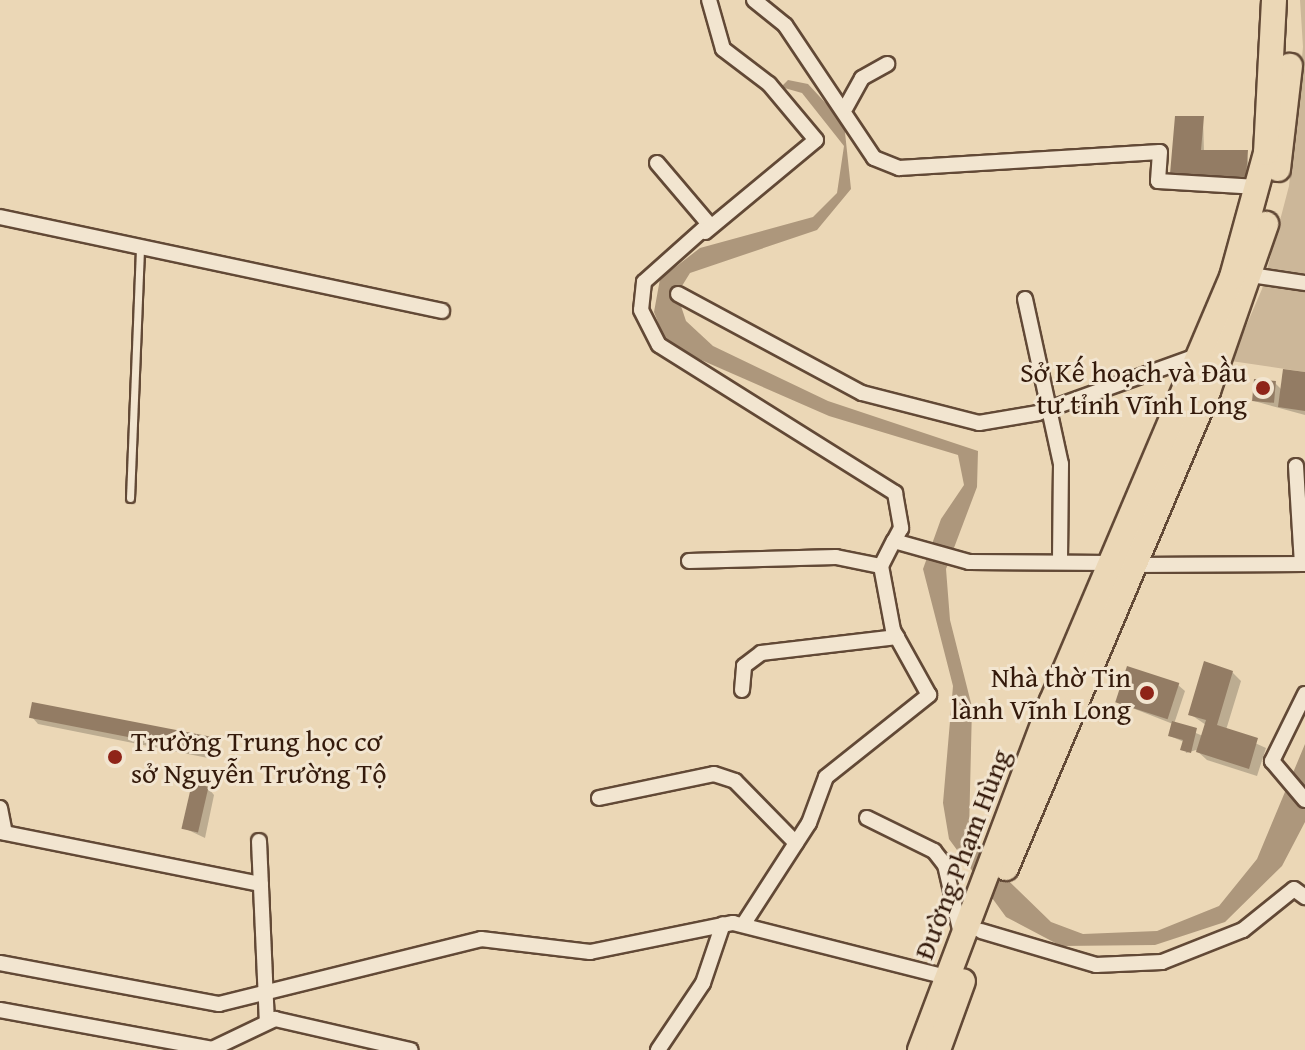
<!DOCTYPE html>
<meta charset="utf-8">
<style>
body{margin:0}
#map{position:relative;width:1305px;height:1050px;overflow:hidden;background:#ebd7b6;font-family:"Gentium Book Plus",serif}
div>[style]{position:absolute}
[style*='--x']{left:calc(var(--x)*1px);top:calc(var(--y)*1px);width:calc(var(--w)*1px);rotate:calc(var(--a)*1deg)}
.green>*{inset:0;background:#ccb799}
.water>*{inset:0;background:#ad977c}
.shadow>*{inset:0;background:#0003}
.building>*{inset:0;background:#937c64;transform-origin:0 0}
.roads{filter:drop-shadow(2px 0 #624936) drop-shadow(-2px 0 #624936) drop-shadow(0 2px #624936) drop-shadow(0 -2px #624936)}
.lane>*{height:7px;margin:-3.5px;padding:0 3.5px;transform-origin:3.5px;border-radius:3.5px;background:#f2e5d0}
.street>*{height:14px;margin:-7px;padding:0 7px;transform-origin:7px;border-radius:7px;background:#f2e5d0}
.primary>*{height:24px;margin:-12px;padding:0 12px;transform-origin:12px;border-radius:12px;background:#ebd7b6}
.dots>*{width:22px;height:22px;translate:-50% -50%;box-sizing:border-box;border:4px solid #f2e5d0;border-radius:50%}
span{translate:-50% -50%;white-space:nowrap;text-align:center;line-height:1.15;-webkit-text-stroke:6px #f2e5d0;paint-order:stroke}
.poi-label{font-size:28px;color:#341a0b}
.right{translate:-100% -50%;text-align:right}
.left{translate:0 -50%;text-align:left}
.street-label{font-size:28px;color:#341a0b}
</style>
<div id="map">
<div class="green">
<i style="clip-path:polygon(1300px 0,1305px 0,1305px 372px,1231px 361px,1262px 289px,1289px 186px,1303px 47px)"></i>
</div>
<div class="water">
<i style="clip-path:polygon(788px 80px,808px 84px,844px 123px,851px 189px,817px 230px,690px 273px,677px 294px,686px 321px,713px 346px,828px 401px,978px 451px,977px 487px,946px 569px,950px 620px,972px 707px,969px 832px,978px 851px,1051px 922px,1083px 934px,1157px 931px,1219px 906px,1257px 859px,1305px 744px,1305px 822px,1282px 866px,1225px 922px,1155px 945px,1061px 946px,1006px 917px,949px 839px,943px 803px,953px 686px,923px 569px,941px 519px,964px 485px,958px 455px,829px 416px,667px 345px,654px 312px,660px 279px,700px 248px,813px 217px,837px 193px,844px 146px,802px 93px,781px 87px)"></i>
</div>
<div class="shadow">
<i style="clip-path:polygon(1203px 118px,1204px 152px,1247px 152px,1250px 180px,1172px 173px)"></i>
<i style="clip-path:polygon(1305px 374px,1305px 415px,1254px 401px,1275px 383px,1282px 390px)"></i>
<i style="clip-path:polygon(1232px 672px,1241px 681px,1226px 730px,1266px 748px,1257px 776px,1207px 760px,1196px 750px,1186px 753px,1184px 742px,1170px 736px,1173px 724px,1117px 702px,1178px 685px,1185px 691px,1174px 724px,1203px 736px,1206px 725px,1190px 714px)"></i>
<i style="clip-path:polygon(32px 717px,209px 739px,213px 759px,38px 724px)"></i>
<i style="clip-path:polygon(208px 788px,214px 795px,205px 838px,184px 828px)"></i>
</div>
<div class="building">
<i style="clip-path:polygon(1175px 116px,1204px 116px,1201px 150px,1248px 150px,1246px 177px,1170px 174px)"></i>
<i style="clip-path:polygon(1283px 369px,1305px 372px,1305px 411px,1278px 407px)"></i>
<i style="left:1254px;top:379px;width:22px;height:22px;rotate:5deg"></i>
<i style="clip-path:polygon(1204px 661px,1233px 671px,1217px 725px,1258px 738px,1249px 769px,1196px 752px,1206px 720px,1188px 715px)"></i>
<i style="left:1127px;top:666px;width:55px;height:38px;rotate:18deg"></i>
<i style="left:32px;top:702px;width:181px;height:16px;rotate:11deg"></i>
<i style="clip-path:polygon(1172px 721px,1197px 728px,1191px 753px,1180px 750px,1183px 740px,1168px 736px)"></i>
<i style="left:192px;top:783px;width:17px;height:47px;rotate:13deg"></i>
</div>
<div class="roads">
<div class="lane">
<i style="--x:130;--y:498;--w:251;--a:-87.7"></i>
</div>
<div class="street">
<i style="--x:754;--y:0;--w:40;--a:39"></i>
<i style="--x:785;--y:25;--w:160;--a:56.2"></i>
<i style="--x:874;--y:158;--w:27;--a:22"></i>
<i style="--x:899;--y:168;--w:261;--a:-3.5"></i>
<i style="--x:1160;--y:152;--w:29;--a:94"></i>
<i style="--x:1158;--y:181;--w:100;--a:3.4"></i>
<i style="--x:846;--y:107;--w:33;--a:-61"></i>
<i style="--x:862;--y:78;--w:29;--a:-29"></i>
<i style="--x:657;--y:163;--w:80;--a:49.6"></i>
<i style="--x:709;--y:224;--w:87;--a:138.3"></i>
<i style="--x:644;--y:282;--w:28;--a:96"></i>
<i style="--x:641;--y:310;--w:39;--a:63"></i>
<i style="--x:659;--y:345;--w:279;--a:32.1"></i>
<i style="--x:895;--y:493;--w:36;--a:80"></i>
<i style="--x:901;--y:528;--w:15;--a:118"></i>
<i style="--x:0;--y:217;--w:452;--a:12"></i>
<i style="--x:705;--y:232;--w:144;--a:-39.7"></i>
<i style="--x:816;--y:140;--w:73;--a:-130"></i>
<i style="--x:769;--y:84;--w:58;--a:-142.7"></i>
<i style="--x:723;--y:49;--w:51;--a:-105.9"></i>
<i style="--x:1251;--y:275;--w:55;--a:8.4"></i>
<i style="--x:678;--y:294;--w:209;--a:28.3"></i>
<i style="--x:862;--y:393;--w:121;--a:14.4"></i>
<i style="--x:979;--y:423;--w:60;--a:-9.6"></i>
<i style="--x:1038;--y:413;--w:171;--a:-19.8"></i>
<i style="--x:1025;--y:299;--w:169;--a:77.7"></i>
<i style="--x:1061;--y:464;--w:98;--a:90.6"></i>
<i style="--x:1296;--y:466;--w:98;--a:86.5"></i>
<i style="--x:689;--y:561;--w:147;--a:-1.6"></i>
<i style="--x:836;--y:557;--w:46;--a:11.3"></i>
<i style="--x:881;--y:566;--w:28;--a:-63"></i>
<i style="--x:894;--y:541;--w:78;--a:15.6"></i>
<i style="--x:969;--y:562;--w:142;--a:0.4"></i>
<i style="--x:1134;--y:565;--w:171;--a:-0.3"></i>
<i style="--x:742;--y:690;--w:24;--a:-85"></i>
<i style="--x:744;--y:666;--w:21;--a:-37"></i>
<i style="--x:761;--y:653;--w:137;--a:-6.7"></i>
<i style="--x:1305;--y:694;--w:75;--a:116.2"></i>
<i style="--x:1272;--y:761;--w:51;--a:49.8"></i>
<i style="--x:599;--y:798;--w:117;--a:-11.8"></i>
<i style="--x:714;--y:774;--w:22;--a:18"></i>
<i style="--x:735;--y:781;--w:87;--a:45.5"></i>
<i style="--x:0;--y:808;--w:25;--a:79"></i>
<i style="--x:867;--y:818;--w:75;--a:26.2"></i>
<i style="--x:934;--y:851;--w:18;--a:52"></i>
<i style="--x:945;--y:865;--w:75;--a:76.9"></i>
<i style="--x:0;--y:832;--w:266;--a:11.3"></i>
<i style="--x:259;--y:841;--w:180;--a:87.5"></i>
<i style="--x:743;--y:925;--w:121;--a:-57.1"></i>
<i style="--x:809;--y:823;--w:49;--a:-69.7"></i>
<i style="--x:826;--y:777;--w:132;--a:-38.5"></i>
<i style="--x:929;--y:695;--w:74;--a:-119"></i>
<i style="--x:893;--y:630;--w:65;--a:-100.6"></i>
<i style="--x:981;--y:931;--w:120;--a:16.5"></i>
<i style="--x:1096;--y:965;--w:66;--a:-2.6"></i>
<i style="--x:1162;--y:962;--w:87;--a:-21.6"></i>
<i style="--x:1243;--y:930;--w:65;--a:-38.8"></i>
<i style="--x:1294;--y:889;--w:14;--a:36"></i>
<i style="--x:0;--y:963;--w:223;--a:10.6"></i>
<i style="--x:219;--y:1004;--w:270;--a:-13.9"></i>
<i style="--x:481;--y:939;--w:110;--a:6.8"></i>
<i style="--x:590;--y:952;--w:146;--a:-11.5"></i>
<i style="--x:733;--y:923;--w:221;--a:14.2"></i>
<i style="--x:0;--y:1010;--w:216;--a:10.4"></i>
<i style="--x:212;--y:1049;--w:70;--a:-25.5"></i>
<i style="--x:275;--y:1019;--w:139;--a:12.9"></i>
<i style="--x:658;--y:1050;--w:81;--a:-56.1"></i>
<i style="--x:703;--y:983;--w:62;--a:-71.3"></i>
</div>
<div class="primary">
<i style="--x:1278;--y:169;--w:104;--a:-83.4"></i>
<i style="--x:1006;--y:868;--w:518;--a:-67.05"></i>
<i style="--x:1208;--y:391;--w:177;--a:-70.8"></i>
<i style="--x:920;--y:1050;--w:373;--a:-69.3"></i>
<i style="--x:1052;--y:701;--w:461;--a:-67"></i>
<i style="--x:1232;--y:277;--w:129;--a:-74.7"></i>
<i style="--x:1266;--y:153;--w:153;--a:-87"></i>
<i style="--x:938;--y:1050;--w:73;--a:-70.1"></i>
</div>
</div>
<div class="dots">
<i style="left:1263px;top:388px;background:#8f2418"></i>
<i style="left:1147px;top:693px;background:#8f2418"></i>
<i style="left:115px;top:757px;background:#8f2418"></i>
</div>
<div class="poi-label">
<span class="right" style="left:1247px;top:388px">Sở Kế hoạch và Đầu<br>tư tỉnh Vĩnh Long</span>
<span class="right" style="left:1131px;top:693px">Nhà thờ Tin<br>lành Vĩnh Long</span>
<span class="left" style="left:131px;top:757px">Trường Trung học cơ<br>sở Nguyễn Trường Tộ</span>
</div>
<div class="street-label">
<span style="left:962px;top:854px;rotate:-69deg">Đường Phạm Hùng</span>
</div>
</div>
